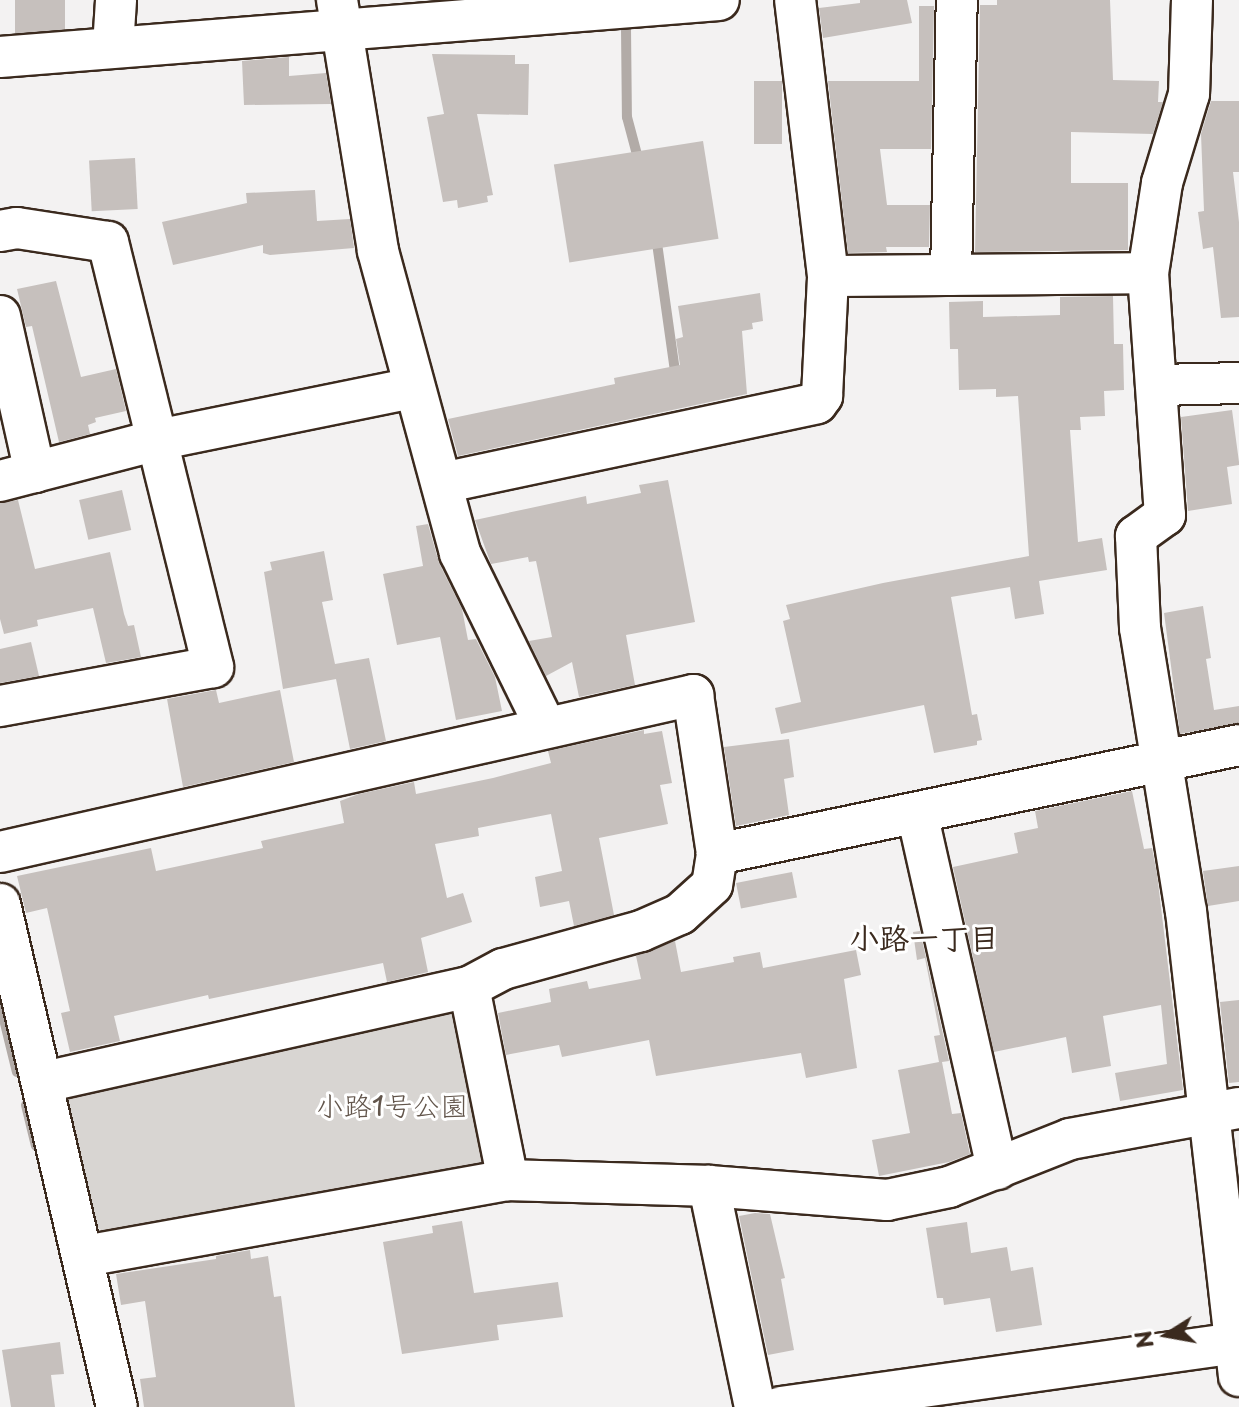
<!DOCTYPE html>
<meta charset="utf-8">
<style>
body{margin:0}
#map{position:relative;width:1239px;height:1407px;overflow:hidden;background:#f3f2f2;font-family:"Playpen Sans","Klee One",sans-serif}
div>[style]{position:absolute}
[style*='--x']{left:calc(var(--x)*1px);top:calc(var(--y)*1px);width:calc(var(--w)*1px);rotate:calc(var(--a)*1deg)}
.green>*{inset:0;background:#d8d5d2}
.stream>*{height:10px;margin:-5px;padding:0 5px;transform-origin:5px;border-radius:5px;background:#b2aba7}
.building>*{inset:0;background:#c6c0bd;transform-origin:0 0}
.roads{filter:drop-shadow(2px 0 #3b2a1e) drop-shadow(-2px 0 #3b2a1e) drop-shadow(0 2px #3b2a1e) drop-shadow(0 -2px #3b2a1e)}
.minor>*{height:40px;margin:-20px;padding:0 20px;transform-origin:20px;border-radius:20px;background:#fff}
span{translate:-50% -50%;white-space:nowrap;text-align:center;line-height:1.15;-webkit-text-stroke:6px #fff;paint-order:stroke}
.park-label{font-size:28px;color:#62554b}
.neighbourhood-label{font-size:30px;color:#3b2a1e;font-weight:700}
.north{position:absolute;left:1127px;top:1295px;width:80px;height:80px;-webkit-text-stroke:6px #fff;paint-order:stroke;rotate:259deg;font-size:22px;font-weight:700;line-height:32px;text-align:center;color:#3b2a1e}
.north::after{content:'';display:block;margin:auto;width:28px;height:36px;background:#3b2a1e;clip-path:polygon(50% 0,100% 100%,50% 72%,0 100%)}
</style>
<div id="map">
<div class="green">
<i style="clip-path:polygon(448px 1008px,460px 1015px,487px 1158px,476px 1173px,110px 1235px,94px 1226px,65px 1104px,72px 1092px)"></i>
</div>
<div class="stream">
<i style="--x:626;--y:28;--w:89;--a:89.4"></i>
<i style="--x:627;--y:117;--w:51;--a:75.1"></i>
<i style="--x:656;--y:236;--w:143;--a:82"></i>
<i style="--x:0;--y:1003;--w:71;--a:76.2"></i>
<i style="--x:26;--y:1105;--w:42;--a:76.3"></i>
</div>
<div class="building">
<i style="left:15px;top:0;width:50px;height:33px"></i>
<i style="clip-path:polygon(860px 0,907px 0,912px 23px,823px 38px,819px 8px,860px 3px)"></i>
<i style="clip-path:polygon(997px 0,1110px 0,1113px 80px,1159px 81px,1158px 102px,1163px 102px,1153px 134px,1071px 132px,1071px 183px,1128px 183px,1128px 250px,975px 252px,980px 5px,997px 5px)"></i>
<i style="clip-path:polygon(919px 6px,934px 6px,931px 149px,880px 149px,887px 205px,930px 205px,929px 247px,886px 247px,887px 252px,848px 253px,828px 81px,919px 81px)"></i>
<i style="clip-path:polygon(432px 54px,515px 55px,515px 64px,529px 64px,528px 115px,477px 114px,493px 195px,487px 196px,488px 202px,458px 208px,457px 200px,443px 202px,427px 117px,444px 114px)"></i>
<i style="clip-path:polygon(289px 57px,289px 76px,326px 73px,331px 104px,244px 105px,242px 61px)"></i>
<i style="left:754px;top:81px;width:28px;height:63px"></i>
<i style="clip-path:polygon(1211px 101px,1239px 101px,1239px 172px,1233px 172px,1239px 222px,1239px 317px,1221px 318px,1213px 247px,1203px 249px,1198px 212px,1204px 211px,1201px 134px)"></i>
<i style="left:703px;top:141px;width:99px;height:151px;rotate:81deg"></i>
<i style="left:135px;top:158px;width:51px;height:46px;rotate:87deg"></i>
<i style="clip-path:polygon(315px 190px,317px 221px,350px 219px,354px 248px,270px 255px,263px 253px,263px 245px,173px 265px,162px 222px,247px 203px,246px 193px)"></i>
<i style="clip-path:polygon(56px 281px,81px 377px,116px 369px,126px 411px,95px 418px,96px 422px,88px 425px,90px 434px,59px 442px,32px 326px,26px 327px,17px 289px)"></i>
<i style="clip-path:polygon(760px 293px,763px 321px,752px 323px,753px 329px,742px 331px,747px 394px,458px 456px,448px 419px,615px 384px,614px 378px,680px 365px,676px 339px,683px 337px,678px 306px)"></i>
<i style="clip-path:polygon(1113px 296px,1114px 344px,1123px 344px,1124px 390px,1104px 391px,1105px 416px,1080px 417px,1081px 430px,1070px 430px,1078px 542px,1102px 538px,1107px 570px,1039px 581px,1044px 614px,1015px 619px,1010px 587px,951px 597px,972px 715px,977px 714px,982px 740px,977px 741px,977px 745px,934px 753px,924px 705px,781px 734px,775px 708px,801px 702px,783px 621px,790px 619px,786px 605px,883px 583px,1029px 556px,1018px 396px,996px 397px,996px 389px,959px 390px,958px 349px,950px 349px,949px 302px,983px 301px,983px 317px,1060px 315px,1060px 297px)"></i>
<i style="clip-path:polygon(1232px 410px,1239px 462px,1239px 465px,1227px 467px,1232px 504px,1188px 511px,1181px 417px)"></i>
<i style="clip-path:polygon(668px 480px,695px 622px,626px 635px,635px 685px,579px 697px,572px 662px,546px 676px,529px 641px,552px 637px,536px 561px,529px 562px,528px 557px,491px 564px,475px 520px,586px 496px,587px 504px,641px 493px,639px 485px)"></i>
<i style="left:122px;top:490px;width:41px;height:44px;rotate:77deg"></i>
<i style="clip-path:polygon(18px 500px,35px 569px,110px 552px,124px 614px,128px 626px,134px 625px,141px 657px,106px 663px,93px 608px,37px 620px,38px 626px,4px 634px,0 619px,0 503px)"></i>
<i style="clip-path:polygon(428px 524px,439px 563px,462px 609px,468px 640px,476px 639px,495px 677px,502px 711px,456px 720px,440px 637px,397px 645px,383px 574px,423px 566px,416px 526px)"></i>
<i style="clip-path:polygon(324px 551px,333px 600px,322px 602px,335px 664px,369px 658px,386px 741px,350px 749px,336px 679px,283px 689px,264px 572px,272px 570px,270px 562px)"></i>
<i style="clip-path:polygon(1203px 606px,1211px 658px,1206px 659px,1214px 710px,1239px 706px,1239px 723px,1180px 734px,1164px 613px)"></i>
<i style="clip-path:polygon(31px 642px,39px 676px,0 683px,0 649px)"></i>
<i style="clip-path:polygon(216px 690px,219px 703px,280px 690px,294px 762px,183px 787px,167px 699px)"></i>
<i style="clip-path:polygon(644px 730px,644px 734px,662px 731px,672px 783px,660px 785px,668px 824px,599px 838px,614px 915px,574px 926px,569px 901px,540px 907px,535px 877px,562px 871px,551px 814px,478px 828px,479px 836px,435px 844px,447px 898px,463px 893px,472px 922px,421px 938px,428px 972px,387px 982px,383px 963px,209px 999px,208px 995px,114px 1016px,120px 1041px,70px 1052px,61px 1013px,70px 1011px,47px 908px,26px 913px,17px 876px,151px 848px,156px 871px,263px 848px,261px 841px,344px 823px,340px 801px,359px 794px,414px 782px,416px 794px,493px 778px,551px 763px,548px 751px)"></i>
<i style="clip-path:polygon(789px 739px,794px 777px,784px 779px,789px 815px,736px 826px,724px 747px)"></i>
<i style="clip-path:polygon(1132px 791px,1144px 849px,1152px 848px,1157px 874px,1183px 1090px,1120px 1101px,1115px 1073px,1167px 1064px,1161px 1005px,1103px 1016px,1111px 1066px,1072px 1073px,1066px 1037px,994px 1052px,953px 867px,1018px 853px,1014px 833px,1038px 828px,1035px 811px)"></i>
<i style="clip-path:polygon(1239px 866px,1239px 901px,1208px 906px,1203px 871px)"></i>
<i style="left:792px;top:872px;width:26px;height:57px;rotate:79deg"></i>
<i style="clip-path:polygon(920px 931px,949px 1061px,942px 1062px,952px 1114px,961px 1113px,970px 1154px,949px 1162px,879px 1176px,872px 1140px,910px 1133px,898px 1070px,939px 1062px,934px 1036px,940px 1035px,925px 958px,917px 960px,913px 932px)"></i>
<i style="clip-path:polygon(675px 941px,681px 972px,734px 962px,733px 957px,760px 952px,763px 968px,856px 950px,861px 975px,844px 979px,857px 1068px,806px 1078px,801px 1053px,656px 1076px,649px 1040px,562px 1057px,559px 1045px,506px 1055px,498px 1013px,551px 1002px,549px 989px,587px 981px,589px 989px,641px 979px,636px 956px)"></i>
<i style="clip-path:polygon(1239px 1000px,1239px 1082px,1229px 1083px,1220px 1002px)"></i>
<i style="clip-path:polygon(755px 1213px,770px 1214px,785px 1278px,781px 1279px,794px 1350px,768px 1355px,739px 1216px)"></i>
<i style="clip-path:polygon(462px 1221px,474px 1293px,558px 1282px,563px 1317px,497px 1325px,499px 1340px,402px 1354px,383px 1242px,433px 1233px,432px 1226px)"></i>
<i style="clip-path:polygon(967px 1222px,971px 1253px,1007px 1247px,1011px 1271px,1033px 1267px,1042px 1325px,996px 1332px,990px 1298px,944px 1305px,943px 1298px,937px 1298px,926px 1228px)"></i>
<i style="clip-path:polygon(250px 1250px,251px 1259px,268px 1256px,274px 1297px,281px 1296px,295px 1407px,144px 1407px,140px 1379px,156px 1377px,145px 1301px,121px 1305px,116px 1274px,216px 1259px,216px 1256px)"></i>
<i style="clip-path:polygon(60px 1342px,64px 1374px,51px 1375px,55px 1407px,11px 1407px,2px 1350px)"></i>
</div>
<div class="roads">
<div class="minor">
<i style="--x:337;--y:0;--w:254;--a:80.7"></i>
<i style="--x:378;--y:251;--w:313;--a:74.8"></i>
<i style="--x:460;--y:553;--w:193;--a:63.8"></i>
<i style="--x:1192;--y:0;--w:94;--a:91.8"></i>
<i style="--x:1189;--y:94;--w:93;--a:106.9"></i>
<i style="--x:1162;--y:183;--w:91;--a:98.8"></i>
<i style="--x:1148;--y:273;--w:243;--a:86"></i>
<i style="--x:1165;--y:515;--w:36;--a:144"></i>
<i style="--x:1136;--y:536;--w:92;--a:87.5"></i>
<i style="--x:1140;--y:628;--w:287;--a:80.8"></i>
<i style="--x:1186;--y:911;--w:468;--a:83.5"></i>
<i style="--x:113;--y:47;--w:47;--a:-86.3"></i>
<i style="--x:0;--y:57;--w:721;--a:-4.53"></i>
<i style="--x:0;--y:231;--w:17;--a:-10"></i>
<i style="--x:17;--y:228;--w:92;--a:8.7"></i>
<i style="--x:108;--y:242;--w:438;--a:76.1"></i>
<i style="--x:213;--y:667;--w:217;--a:169.6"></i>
<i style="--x:951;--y:275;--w:275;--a:-88.8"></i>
<i style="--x:828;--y:276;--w:320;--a:-0.5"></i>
<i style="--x:0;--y:316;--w:160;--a:77.4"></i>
<i style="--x:1159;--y:385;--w:80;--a:-1.4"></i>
<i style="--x:0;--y:481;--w:162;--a:-14.6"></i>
<i style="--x:157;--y:440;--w:261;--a:-11.5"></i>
<i style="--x:442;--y:483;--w:383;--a:-12"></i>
<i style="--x:817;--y:403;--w:9;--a:-54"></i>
<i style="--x:822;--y:396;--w:120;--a:-87.1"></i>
<i style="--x:828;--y:276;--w:278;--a:-96.8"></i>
<i style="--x:917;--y:813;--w:365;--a:77.3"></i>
<i style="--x:0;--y:852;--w:711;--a:-12.76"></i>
<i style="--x:693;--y:695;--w:161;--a:81.4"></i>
<i style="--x:717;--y:854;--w:31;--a:99"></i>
<i style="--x:712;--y:885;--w:43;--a:137.8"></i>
<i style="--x:680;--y:914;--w:43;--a:156.4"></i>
<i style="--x:641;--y:931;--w:143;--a:164.6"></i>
<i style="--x:503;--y:969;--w:38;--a:152"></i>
<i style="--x:469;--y:987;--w:436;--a:167.4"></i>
<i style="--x:717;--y:854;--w:533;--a:-11.79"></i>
<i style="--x:0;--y:904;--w:516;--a:76.91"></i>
<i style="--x:469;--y:987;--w:197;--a:78.6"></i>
<i style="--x:85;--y:1256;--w:430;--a:-10.2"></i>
<i style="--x:508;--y:1180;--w:201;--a:1.7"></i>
<i style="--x:755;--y:1407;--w:226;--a:-101.8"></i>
<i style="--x:709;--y:1186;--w:179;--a:4.5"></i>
<i style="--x:887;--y:1200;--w:63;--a:-11.8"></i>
<i style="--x:949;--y:1187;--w:130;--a:-21.6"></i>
<i style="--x:1070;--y:1139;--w:172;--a:-10.4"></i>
<i style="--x:781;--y:1407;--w:462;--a:-8"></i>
</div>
</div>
<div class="park-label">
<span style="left:392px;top:1105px">小路1号公園</span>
</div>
<div class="neighbourhood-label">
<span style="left:924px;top:937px">小路一丁目</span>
</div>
<div class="north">N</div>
</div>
